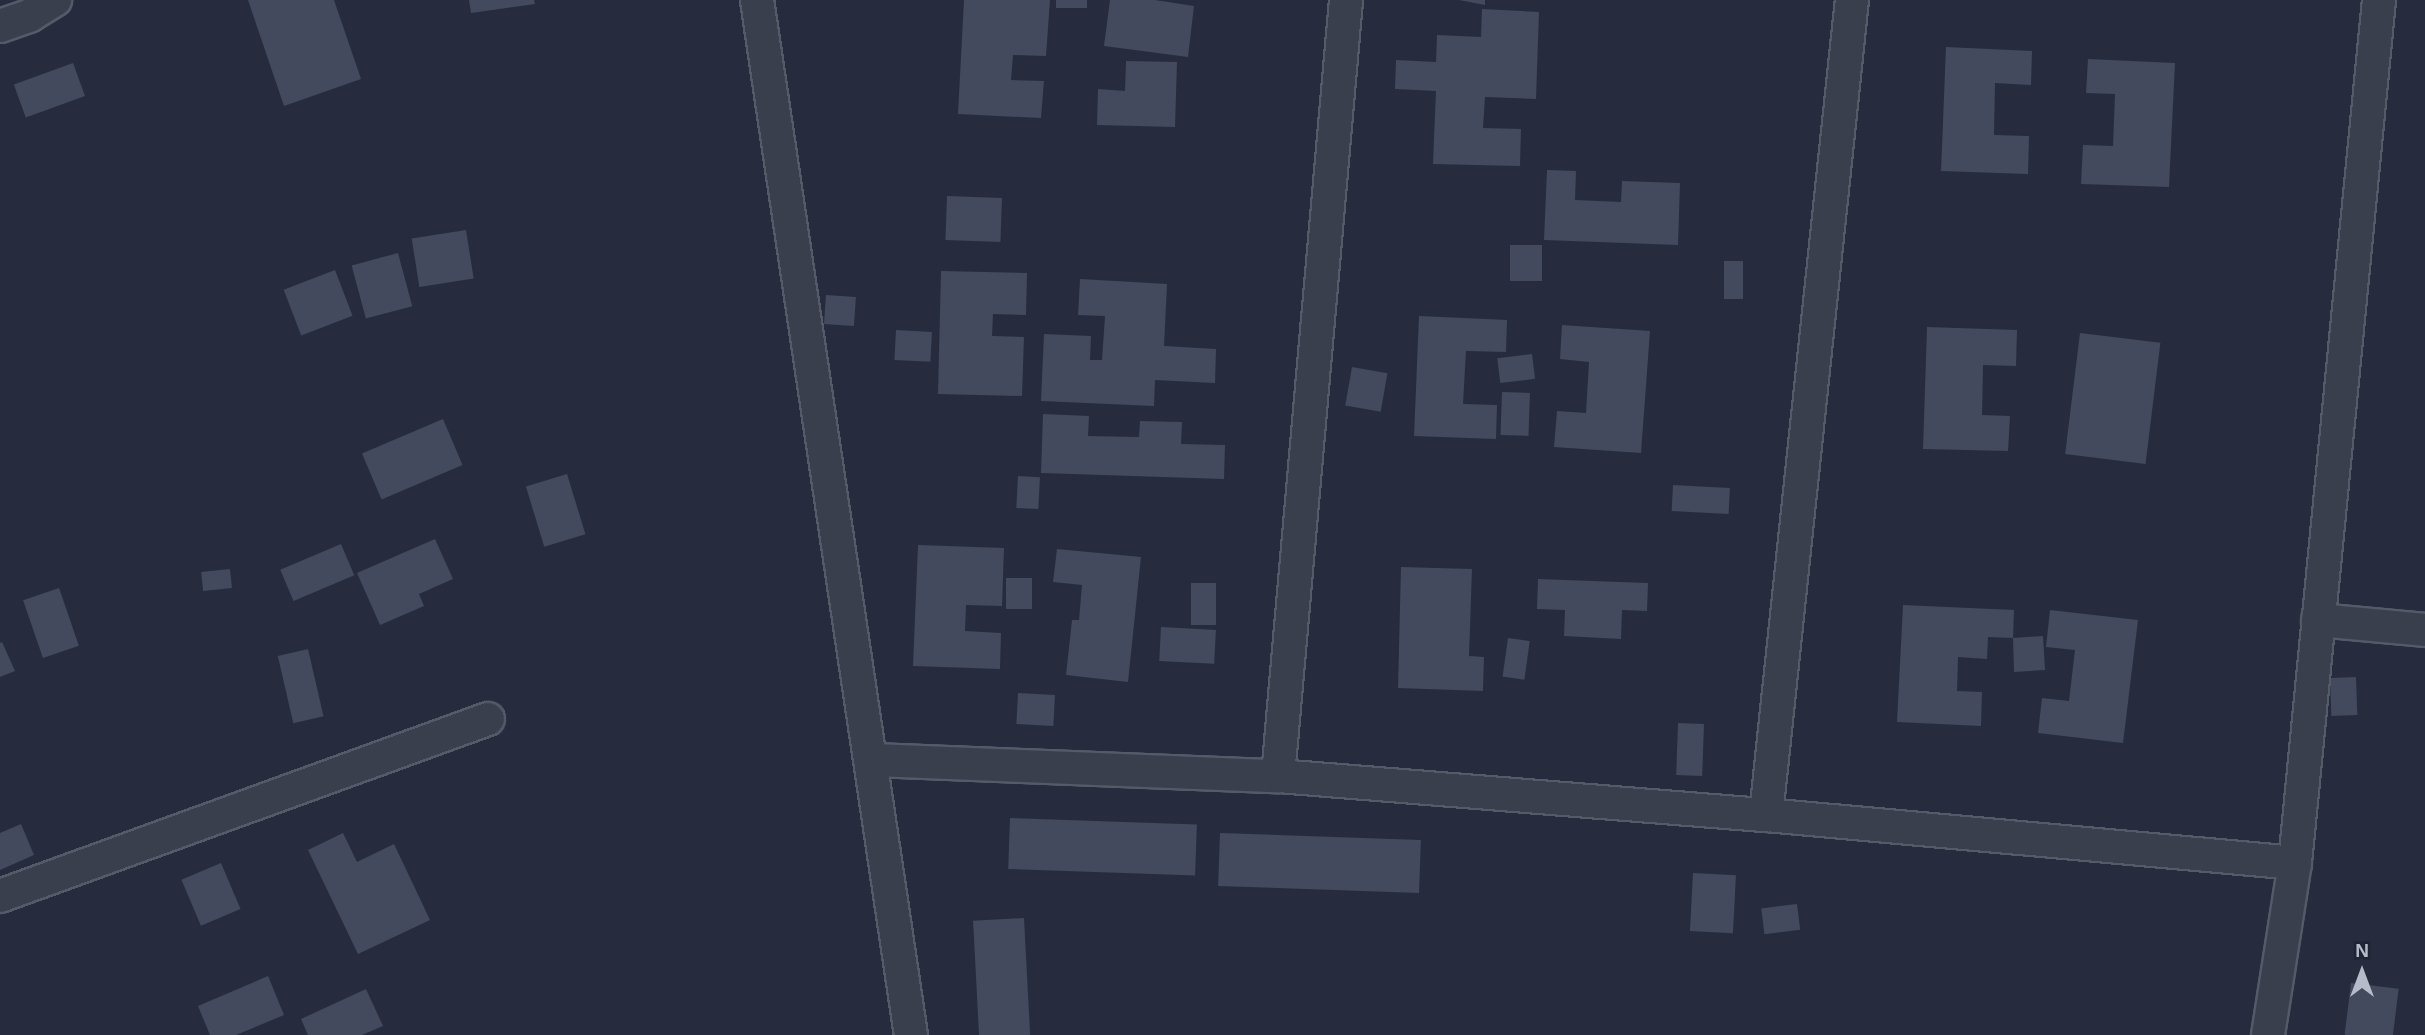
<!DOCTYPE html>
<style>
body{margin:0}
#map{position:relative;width:2425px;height:1035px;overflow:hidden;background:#262c3e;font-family:Helvetica,sans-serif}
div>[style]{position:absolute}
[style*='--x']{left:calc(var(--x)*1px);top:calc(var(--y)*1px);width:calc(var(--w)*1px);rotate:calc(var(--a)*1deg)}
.building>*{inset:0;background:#434a5d;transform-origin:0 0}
.roads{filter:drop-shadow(2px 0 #555a69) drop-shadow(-2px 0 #555a69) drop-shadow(0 2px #555a69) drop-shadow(0 -2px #555a69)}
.minor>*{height:32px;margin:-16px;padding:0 16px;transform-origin:16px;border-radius:16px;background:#3a3f4e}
span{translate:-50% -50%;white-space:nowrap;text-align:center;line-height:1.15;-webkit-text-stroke:7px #1f2433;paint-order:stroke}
.north{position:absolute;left:2327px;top:937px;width:70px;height:70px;-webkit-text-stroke:5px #1f2433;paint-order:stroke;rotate:0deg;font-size:19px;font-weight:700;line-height:28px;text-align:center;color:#b6bac9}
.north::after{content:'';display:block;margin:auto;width:24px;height:32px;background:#b6bac9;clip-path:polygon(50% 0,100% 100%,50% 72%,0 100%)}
</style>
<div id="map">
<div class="building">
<i style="clip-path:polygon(248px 0,334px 0,361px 79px,284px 106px)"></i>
<i style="clip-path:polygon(469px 0,534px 0,535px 4px,471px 13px)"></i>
<i style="clip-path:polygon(964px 0,1050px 0,1046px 56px,1013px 55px,1011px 80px,1044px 81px,1041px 118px,958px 114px)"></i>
<i style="left:1056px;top:0;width:31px;height:8px"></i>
<i style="clip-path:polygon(1110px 0,1155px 0,1194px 6px,1188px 57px,1104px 46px)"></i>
<i style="clip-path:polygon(1459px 0,1485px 0,1485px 5px)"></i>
<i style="clip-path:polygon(1482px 9px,1539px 12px,1536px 99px,1485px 97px,1483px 128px,1521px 129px,1520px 166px,1433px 164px,1436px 91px,1395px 89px,1396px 60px,1436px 62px,1437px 35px,1481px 37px)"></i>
<i style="clip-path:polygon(1946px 47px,2032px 51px,2031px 85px,1995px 83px,1994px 135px,2029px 136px,2028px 174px,1941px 171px)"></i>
<i style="clip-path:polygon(2088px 59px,2175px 63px,2169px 187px,2081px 184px,2083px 145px,2113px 146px,2115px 94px,2086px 93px)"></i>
<i style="clip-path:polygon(1126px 61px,1177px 62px,1175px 127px,1097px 125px,1098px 89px,1125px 91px)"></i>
<i style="left:73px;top:63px;width:35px;height:63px;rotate:70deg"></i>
<i style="clip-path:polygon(1547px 170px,1576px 171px,1575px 200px,1621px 202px,1622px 181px,1680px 183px,1678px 245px,1544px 240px)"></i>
<i style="left:947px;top:196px;width:55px;height:44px;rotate:2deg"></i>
<i style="left:466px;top:230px;width:49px;height:55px;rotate:81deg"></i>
<i style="left:1510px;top:245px;width:32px;height:36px"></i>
<i style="left:398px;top:253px;width:55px;height:48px;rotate:75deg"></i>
<i style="left:1724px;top:261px;width:19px;height:38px"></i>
<i style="left:335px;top:270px;width:49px;height:55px;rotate:69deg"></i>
<i style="clip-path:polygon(941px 271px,1027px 273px,1026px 315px,993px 314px,992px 336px,1024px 337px,1022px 396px,938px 394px)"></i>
<i style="clip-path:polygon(1080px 279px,1167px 284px,1164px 346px,1216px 349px,1215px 383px,1155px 380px,1154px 406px,1041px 401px,1044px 334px,1091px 336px,1090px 360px,1102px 360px,1105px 316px,1078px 315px)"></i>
<i style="left:826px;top:295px;width:30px;height:29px;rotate:4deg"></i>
<i style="clip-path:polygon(1419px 316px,1507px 320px,1506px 352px,1466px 351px,1463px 404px,1497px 405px,1496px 439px,1414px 436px)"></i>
<i style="clip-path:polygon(1562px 325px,1650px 331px,1641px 453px,1554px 447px,1557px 411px,1586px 413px,1589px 362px,1560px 359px)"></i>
<i style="clip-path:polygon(1927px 327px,2017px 330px,2016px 366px,1983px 365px,1982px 415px,2010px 416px,2008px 451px,1923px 449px)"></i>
<i style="left:896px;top:330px;width:36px;height:30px;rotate:3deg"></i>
<i style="left:2080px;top:333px;width:81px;height:122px;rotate:7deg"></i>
<i style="left:1532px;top:354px;width:25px;height:35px;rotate:83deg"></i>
<i style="left:1352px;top:367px;width:36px;height:39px;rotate:10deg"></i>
<i style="left:1502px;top:392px;width:28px;height:43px;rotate:2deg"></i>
<i style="clip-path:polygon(1043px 414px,1089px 416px,1088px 436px,1139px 437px,1140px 421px,1182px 422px,1181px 444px,1225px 445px,1224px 479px,1041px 473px)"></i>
<i style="left:443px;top:419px;width:50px;height:88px;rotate:67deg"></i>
<i style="left:567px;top:474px;width:63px;height:43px;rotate:73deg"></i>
<i style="left:1018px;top:476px;width:22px;height:32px;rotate:3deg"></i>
<i style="left:1673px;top:485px;width:57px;height:26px;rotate:3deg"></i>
<i style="clip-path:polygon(435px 539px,453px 579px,419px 594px,424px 606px,380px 625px,357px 573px)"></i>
<i style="left:341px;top:544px;width:34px;height:66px;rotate:67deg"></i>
<i style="clip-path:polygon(918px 545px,1004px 548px,1002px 606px,966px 605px,965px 631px,1001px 633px,1000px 669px,913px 666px)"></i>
<i style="clip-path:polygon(1057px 549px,1141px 557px,1128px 682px,1066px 675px,1072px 620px,1079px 620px,1082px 585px,1053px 582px)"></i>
<i style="clip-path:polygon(1401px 567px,1472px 569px,1469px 656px,1484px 657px,1483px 691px,1398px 688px)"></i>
<i style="left:230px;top:569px;width:19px;height:29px;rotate:84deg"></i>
<i style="left:1006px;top:578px;width:26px;height:31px"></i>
<i style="clip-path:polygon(1538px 579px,1648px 583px,1647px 611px,1622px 610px,1621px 639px,1564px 636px,1565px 610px,1537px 609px)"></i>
<i style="left:1191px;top:583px;width:25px;height:42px"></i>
<i style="left:59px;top:588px;width:61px;height:38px;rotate:71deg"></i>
<i style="clip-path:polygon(1903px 605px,2014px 610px,2013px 638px,2043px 636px,2045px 670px,2014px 672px,2013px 638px,1988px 637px,1987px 659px,1958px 657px,1957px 691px,1982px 692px,1981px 726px,1897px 722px)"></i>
<i style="clip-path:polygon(2050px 610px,2138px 620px,2123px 743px,2038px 733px,2042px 698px,2069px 701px,2075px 650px,2046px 647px)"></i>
<i style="left:1161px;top:627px;width:55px;height:34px;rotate:3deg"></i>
<i style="left:1508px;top:638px;width:22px;height:39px;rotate:8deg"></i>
<i style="clip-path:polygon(2px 642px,15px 671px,0 677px,0 643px)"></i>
<i style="left:308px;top:649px;width:69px;height:31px;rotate:77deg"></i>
<i style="left:2356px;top:677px;width:38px;height:26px;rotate:88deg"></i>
<i style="left:1018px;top:693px;width:37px;height:31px;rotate:3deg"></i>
<i style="left:1678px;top:723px;width:26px;height:52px;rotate:2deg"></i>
<i style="left:1010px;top:818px;width:187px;height:51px;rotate:2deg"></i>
<i style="clip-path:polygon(21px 824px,34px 855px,0 870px,0 833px)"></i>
<i style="clip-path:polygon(343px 833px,357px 862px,394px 844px,430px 920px,358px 954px,308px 850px)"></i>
<i style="left:1220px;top:833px;width:201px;height:53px;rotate:2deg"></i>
<i style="left:221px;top:863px;width:50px;height:43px;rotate:67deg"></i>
<i style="left:1693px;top:873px;width:43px;height:58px;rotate:3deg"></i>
<i style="left:1797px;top:904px;width:26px;height:36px;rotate:83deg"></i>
<i style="left:1024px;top:918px;width:117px;height:51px;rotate:87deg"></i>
<i style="clip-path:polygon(268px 976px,284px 1015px,236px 1035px,210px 1035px,198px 1006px)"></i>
<i style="left:2351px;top:983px;width:48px;height:52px;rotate:7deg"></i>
<i style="clip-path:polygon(366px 989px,383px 1026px,362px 1035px,308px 1035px,301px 1019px)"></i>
</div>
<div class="roads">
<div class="minor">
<i style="--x:757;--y:0;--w:1046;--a:81.54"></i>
<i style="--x:0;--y:26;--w:31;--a:-19"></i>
<i style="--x:29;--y:16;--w:31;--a:-32"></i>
<i style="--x:2318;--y:620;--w:107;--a:5.3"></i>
<i style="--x:872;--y:760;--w:406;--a:2.3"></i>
<i style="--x:1278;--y:776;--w:490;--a:4.6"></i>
<i style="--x:1766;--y:815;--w:531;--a:5.18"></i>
<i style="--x:1278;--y:776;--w:779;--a:-84.99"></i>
<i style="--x:1766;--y:815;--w:820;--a:-83.98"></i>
<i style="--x:0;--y:896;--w:519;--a:-19.94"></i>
<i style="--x:2268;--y:1035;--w:174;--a:-81.1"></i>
<i style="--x:2295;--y:863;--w:867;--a:-84.44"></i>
</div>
</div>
<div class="north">N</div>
</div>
